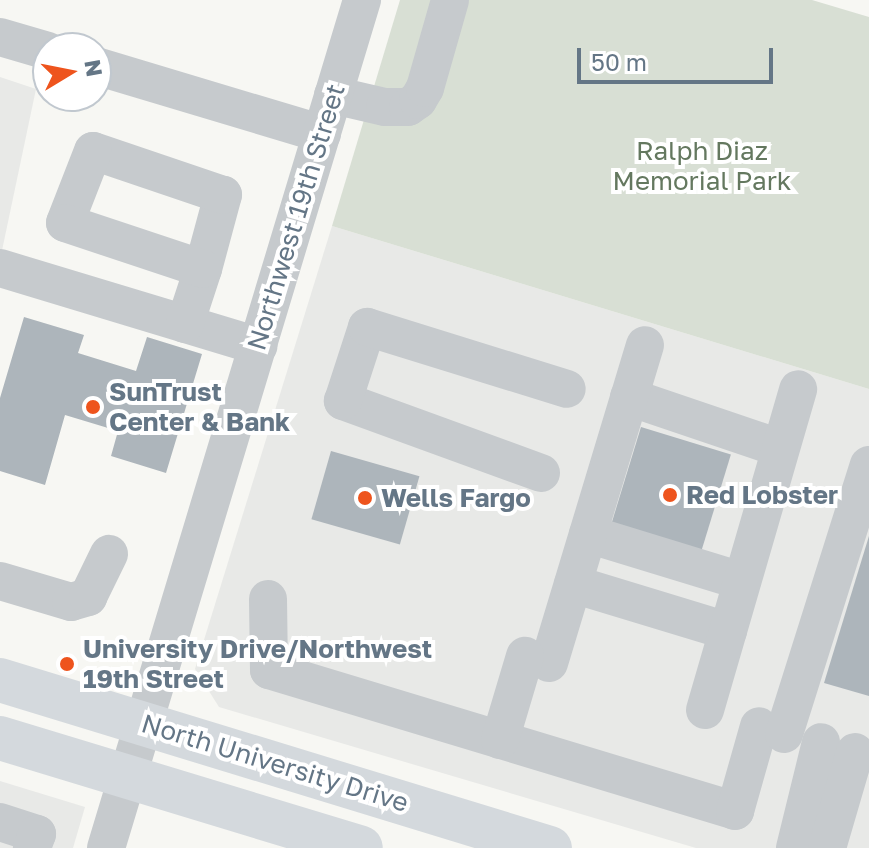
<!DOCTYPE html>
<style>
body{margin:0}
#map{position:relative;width:869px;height:848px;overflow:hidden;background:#f7f7f3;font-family:"Golos Text",sans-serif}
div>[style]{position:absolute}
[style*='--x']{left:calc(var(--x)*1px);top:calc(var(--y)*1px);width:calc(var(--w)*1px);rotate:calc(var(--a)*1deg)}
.built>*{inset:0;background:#e8e9e7}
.green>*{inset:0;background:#d8dfd4}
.building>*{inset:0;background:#adb5bb;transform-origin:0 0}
.minor>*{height:38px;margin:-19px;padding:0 19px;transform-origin:19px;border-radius:19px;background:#c6cacd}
.major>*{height:44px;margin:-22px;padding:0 22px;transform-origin:22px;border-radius:22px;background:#d4d9dd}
.dots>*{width:22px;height:22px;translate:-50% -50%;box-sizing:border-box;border:4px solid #fff;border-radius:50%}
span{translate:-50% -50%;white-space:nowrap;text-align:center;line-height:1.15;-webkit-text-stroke:8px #fff;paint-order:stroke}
.park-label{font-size:26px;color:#64785f}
.street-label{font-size:26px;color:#647686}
.poi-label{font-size:26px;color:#647686;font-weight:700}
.left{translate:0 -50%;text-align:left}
.north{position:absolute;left:32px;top:32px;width:80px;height:80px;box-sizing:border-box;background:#fff;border:2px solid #c1c8cf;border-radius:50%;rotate:80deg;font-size:22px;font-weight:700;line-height:32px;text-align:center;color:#647686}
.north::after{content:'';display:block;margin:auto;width:28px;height:36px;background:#ee541d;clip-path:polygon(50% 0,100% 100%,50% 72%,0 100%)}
.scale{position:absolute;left:577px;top:48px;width:196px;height:36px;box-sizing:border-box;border:4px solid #647686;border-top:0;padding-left:10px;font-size:24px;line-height:28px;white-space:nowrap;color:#647686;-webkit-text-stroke:6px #fff;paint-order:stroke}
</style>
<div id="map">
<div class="built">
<i style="clip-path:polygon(0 77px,36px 89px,0 260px)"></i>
<i style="clip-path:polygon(332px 226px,869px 389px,869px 848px,696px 848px,219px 707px,195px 669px)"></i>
<i style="clip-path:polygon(0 781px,85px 807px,73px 848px,0 848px)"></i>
</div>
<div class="green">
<i style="clip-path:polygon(400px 0,812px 0,869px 17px,869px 389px,332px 226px)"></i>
</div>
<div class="building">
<i style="clip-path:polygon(24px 317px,84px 335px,78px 353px,136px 371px,147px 337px,202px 354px,166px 473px,111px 456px,118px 431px,65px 415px,45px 485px,0 471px,0 398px)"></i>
<i style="left:641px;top:427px;width:94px;height:113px;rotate:17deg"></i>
<i style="left:331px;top:451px;width:92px;height:71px;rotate:16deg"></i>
<i style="clip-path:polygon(869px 536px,869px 696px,824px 683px)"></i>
</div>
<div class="minor">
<i style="--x:0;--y:37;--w:50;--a:16.3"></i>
<i style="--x:96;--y:66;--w:236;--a:16.7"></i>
<i style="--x:333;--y:95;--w:53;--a:13"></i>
<i style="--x:385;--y:107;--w:23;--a:0"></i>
<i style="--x:408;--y:107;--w:12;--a:-35"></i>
<i style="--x:418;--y:100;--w:14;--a:-60"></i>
<i style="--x:425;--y:88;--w:91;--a:-74.1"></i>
<i style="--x:0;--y:268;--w:270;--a:16.8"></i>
<i style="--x:185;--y:324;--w:58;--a:-71.9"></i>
<i style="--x:203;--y:269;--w:77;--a:-74.9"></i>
<i style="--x:223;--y:195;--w:137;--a:-161.3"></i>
<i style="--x:93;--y:151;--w:77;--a:111.3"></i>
<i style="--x:65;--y:223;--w:145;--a:18.4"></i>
<i style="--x:629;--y:397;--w:159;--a:18.7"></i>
<i style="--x:541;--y:473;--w:211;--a:-160"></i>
<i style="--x:343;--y:401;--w:78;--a:-72"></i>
<i style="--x:367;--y:327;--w:209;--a:17.2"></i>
<i style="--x:588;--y:534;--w:161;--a:17"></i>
<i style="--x:0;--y:581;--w:74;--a:16.5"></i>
<i style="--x:71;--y:602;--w:18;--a:-16"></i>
<i style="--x:88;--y:597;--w:48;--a:-64"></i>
<i style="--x:573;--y:584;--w:162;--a:16.9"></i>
<i style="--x:268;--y:599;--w:71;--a:89.2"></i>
<i style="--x:269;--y:670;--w:487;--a:16.8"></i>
<i style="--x:735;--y:811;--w:88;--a:-74.2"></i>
<i style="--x:549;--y:663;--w:332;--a:-73.2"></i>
<i style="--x:705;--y:710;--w:334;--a:-73.8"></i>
<i style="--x:784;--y:734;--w:282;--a:-72.5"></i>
<i style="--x:500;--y:740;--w:88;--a:-73.4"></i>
<i style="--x:0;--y:822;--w:39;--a:18"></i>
<i style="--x:37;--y:834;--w:15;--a:110"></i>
<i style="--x:106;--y:848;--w:886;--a:-73.2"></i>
<i style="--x:795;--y:848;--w:109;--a:-76.2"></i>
<i style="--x:827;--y:848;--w:100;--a:-73.7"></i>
</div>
<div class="major">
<i style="--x:0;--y:680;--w:575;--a:16.99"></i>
<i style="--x:0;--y:738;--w:377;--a:16.9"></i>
</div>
<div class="dots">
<i style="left:93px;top:407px;background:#ee541d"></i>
<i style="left:670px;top:495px;background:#ee541d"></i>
<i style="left:365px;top:498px;background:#ee541d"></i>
<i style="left:67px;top:664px;background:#ee541d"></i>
</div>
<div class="park-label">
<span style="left:702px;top:166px">Ralph Diaz<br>Memorial Park</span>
</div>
<div class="street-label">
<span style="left:296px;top:217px;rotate:-73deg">Northwest 19th Street</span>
<span style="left:275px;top:763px;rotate:17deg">North University Drive</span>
</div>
<div class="poi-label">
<span class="left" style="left:109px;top:407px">SunTrust<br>Center &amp; Bank</span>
<span class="left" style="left:686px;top:495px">Red Lobster</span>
<span class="left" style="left:381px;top:498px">Wells Fargo</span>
<span class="left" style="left:83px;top:664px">University Drive/Northwest<br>19th Street</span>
</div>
<div class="north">N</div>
<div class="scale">50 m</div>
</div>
